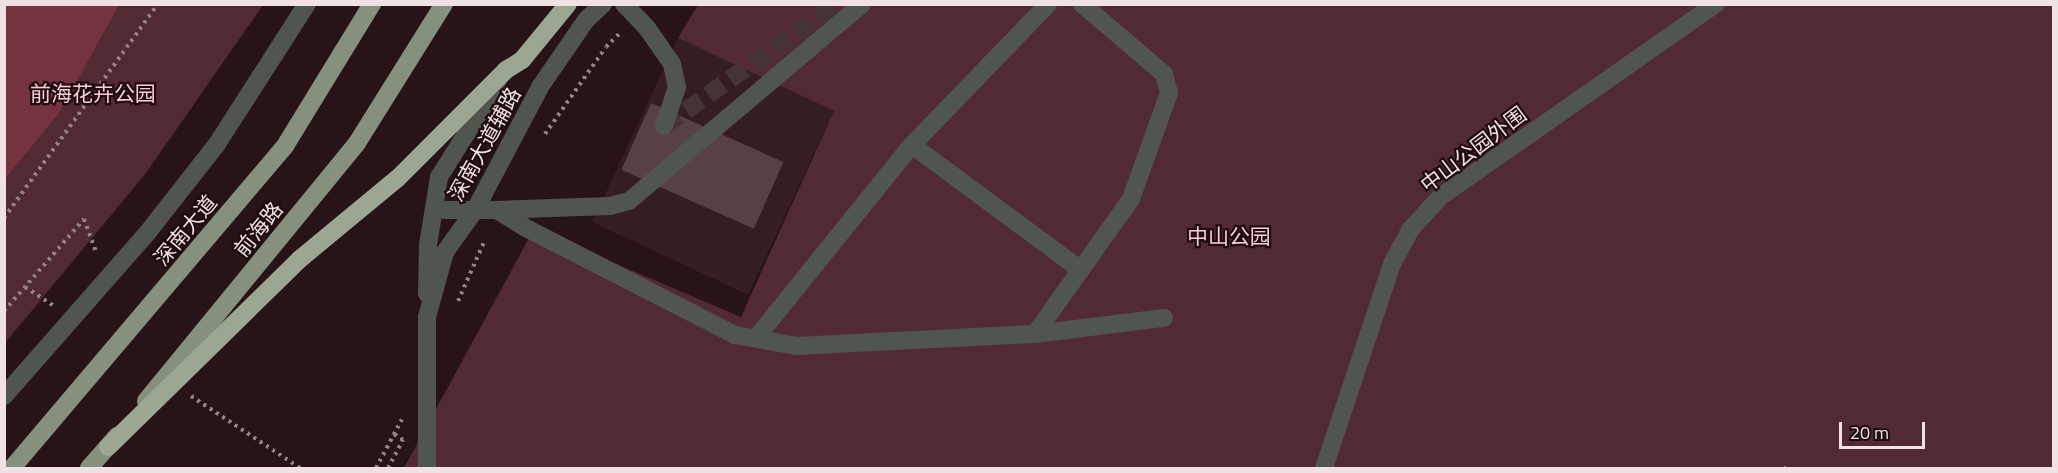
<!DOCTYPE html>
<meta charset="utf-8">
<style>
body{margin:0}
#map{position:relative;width:2058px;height:473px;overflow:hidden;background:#281417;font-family:"Titillium Web","Noto Sans SC",sans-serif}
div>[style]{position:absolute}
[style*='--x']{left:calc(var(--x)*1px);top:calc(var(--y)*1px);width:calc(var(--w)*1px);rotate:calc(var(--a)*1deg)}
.built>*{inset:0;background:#361d21;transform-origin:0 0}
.green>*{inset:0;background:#512b31}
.water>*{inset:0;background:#75333f}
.building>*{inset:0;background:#584144;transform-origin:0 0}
.minor-tunnel>*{height:18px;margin-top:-9px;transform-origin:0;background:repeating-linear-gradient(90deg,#463336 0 18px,transparent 0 27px)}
.path>*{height:4px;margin-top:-2px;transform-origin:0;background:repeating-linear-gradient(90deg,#948385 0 3px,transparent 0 7.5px)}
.minor>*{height:18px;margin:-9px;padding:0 9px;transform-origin:9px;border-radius:9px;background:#50554d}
.major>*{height:18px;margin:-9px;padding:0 9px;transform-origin:9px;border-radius:9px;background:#86907f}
.highway>*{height:18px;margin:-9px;padding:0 9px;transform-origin:9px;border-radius:9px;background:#9ba793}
span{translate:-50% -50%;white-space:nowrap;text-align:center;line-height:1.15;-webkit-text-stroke:4.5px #1e0c0e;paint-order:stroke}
.park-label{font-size:21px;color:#f8cdd2}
.street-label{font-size:21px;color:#f0e2e3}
.frame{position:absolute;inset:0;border:6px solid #f0e2e3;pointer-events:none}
.scale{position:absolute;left:1839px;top:422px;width:86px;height:27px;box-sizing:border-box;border:3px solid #f0e2e3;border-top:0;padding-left:8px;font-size:18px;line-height:21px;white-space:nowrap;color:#f0e2e3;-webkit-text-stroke:4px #1e0c0e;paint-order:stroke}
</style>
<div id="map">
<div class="built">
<i style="left:678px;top:38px;width:172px;height:203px;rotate:25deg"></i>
</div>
<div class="green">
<i style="clip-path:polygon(5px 5px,263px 5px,146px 173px,5px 343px)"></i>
<i style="clip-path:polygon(698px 5px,2053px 5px,2053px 468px,404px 468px,534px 229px,741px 317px,834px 111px,678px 38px)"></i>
</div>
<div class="water">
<i style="clip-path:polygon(5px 4px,119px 5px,59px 113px,5px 179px)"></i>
</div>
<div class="building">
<i style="left:651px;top:103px;width:145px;height:73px;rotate:24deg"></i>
</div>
<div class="minor-tunnel">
<i style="--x:664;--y:126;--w:211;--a:-35.3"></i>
</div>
<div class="path">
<i style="--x:545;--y:134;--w:106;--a:-55"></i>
<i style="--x:606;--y:47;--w:21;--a:-45"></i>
<i style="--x:4;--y:218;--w:264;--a:-54.3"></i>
<i style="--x:25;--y:287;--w:35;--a:33"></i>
<i style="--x:458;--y:301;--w:64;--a:-66.2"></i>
<i style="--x:4;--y:311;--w:122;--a:-49"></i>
<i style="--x:84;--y:219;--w:37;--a:70"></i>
<i style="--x:191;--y:396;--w:131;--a:33.4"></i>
<i style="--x:376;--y:468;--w:55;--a:-62"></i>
<i style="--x:388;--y:468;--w:32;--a:-62"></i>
<i style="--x:403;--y:440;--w:11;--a:-146"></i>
<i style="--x:1784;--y:468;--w:2;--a:0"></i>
</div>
<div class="minor">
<i style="--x:624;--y:4;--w:33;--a:46"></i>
<i style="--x:647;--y:28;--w:44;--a:55.2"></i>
<i style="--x:672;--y:64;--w:24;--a:78"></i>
<i style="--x:677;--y:87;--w:41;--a:108.4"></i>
<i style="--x:912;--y:145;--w:210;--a:36.5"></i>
<i style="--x:443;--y:210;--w:54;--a:0"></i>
<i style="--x:497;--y:210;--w:32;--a:32"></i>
<i style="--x:524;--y:227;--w:237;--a:27.1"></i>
<i style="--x:735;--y:335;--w:62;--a:10.2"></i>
<i style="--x:796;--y:346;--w:239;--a:-2.9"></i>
<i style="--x:1035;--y:334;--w:130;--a:-7.1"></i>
<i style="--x:497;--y:210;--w:113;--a:-2"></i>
<i style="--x:610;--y:206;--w:20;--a:-15"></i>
<i style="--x:629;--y:201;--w:305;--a:-40.2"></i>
<i style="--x:427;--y:294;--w:49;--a:-88.8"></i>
<i style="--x:428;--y:245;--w:69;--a:-80.8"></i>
<i style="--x:439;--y:177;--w:109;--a:-57.8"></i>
<i style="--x:1035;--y:334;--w:166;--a:-54.6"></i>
<i style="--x:1131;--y:199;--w:113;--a:-70.3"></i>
<i style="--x:1169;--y:93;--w:20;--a:-105"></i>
<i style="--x:1164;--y:74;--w:108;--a:-139.5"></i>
<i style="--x:756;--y:338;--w:248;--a:-51.1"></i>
<i style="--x:912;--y:145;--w:196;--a:-46"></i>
<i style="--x:4;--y:396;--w:218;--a:-48.7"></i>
<i style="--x:148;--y:232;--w:112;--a:-51.9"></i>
<i style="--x:217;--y:144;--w:166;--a:-57.3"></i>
<i style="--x:427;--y:468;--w:151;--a:-90"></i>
<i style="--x:427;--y:317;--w:67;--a:-74.5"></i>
<i style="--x:445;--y:252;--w:52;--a:-54.5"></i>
<i style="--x:475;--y:210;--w:139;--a:-62.1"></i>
<i style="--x:540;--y:87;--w:81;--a:-55.5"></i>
<i style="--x:586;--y:20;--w:23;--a:-43"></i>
<i style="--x:1324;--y:468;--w:215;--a:-71.6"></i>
<i style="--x:1392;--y:264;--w:38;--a:-62"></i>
<i style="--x:1410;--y:230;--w:45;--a:-47.7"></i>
<i style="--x:1440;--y:197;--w:337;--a:-35"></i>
</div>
<div class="major">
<i style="--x:146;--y:401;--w:333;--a:-50.7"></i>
<i style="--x:357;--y:143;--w:164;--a:-58"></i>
<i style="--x:12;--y:468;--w:422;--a:-49.7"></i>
<i style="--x:285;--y:146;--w:167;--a:-58.5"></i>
<i style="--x:89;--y:468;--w:43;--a:-48.8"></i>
</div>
<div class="highway">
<i style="--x:108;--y:447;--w:269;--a:-44.4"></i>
<i style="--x:300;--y:259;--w:127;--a:-39.6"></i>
<i style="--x:398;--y:178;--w:153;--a:-45"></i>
<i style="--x:506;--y:70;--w:19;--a:-32"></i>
<i style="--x:522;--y:60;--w:72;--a:-50.6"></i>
</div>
<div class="park-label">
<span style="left:93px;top:93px">前海花卉公园</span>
<span style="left:1229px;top:236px">中山公园</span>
</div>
<div class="street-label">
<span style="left:484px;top:144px;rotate:-61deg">深南大道辅路</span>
<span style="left:1473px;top:149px;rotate:-37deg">中山公园外围</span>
<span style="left:258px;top:229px;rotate:-51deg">前海路</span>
<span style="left:185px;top:230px;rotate:-50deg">深南大道</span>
</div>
<div class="frame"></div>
<div class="scale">20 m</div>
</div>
